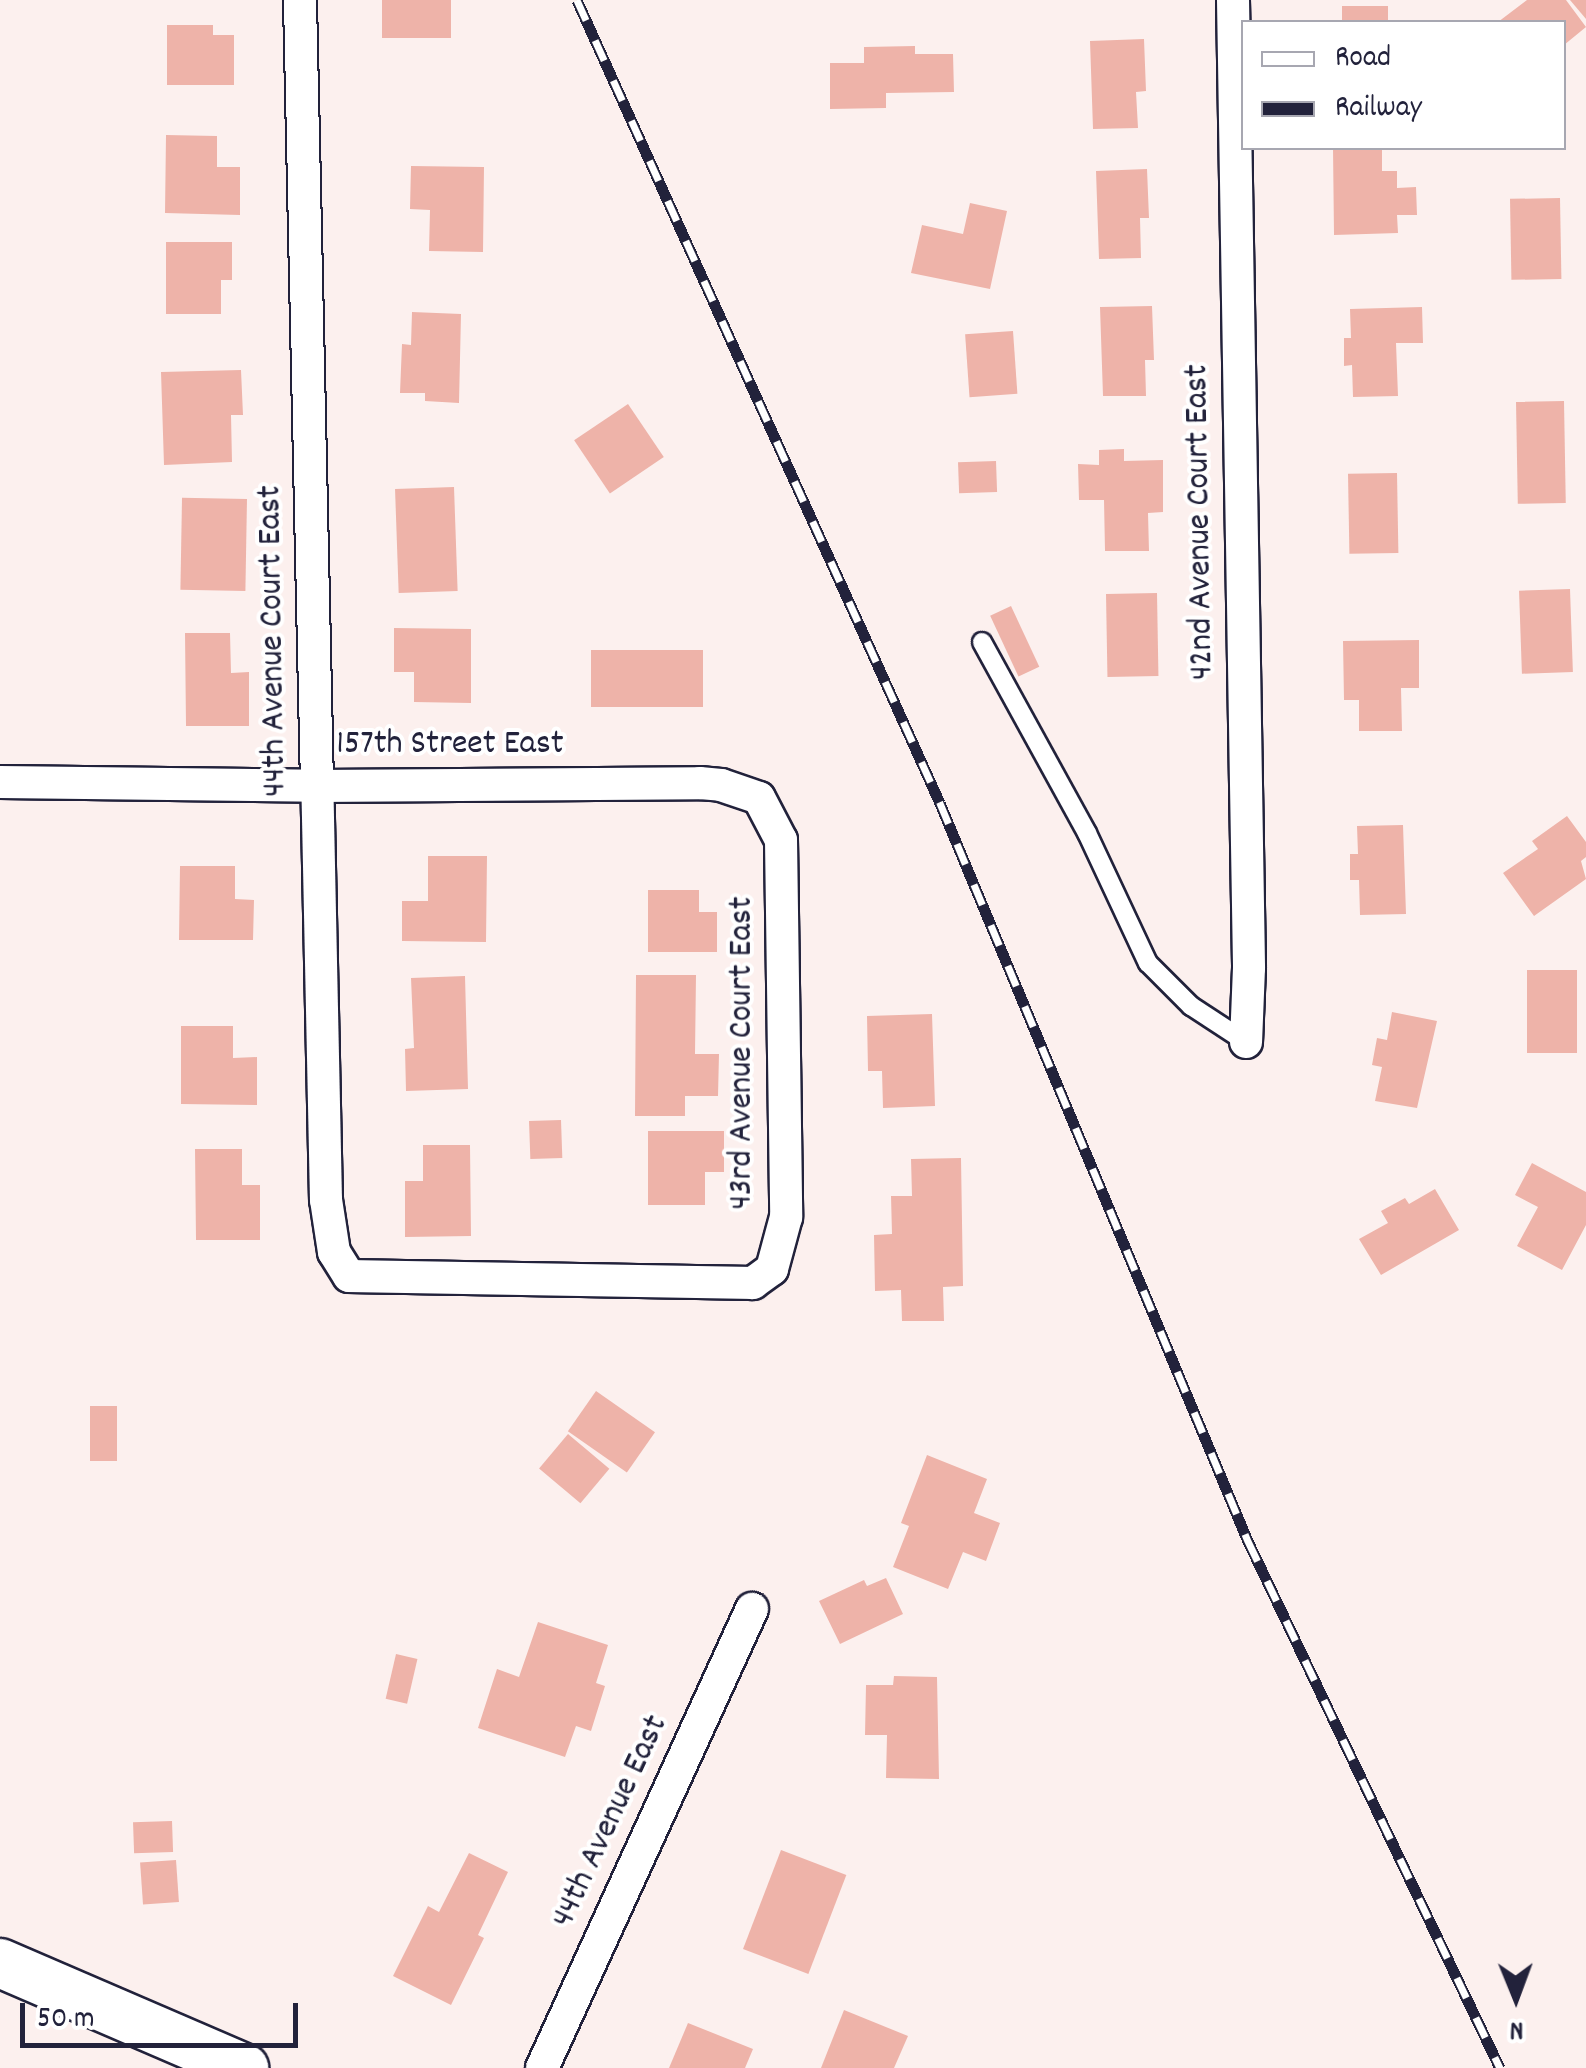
<!DOCTYPE html>
<style>
body{margin:0}
#map{position:relative;width:1586px;height:2068px;overflow:hidden;background:#fcf0ee;font-family:Dekko,sans-serif}
div>[style]{position:absolute}
[style*='--x']{left:calc(var(--x)*1px);top:calc(var(--y)*1px);width:calc(var(--w)*1px);rotate:calc(var(--a)*1deg)}
.building>*{inset:0;background:#eeb3a9;transform-origin:0 0}
.roads{filter:drop-shadow(2px 0 #22223b) drop-shadow(-2px 0 #22223b) drop-shadow(0 2px #22223b) drop-shadow(0 -2px #22223b)}
.service>*{height:18px;margin:-9px;padding:0 9px;transform-origin:9px;border-radius:9px;background:#fff}
.minor>*{height:32px;margin:-16px;padding:0 16px;transform-origin:16px;border-radius:16px;background:#fff}
.secondary>*{height:48px;margin:-24px;padding:0 24px;transform-origin:24px;border-radius:24px;background:#fff}
.rail>*{height:11px;margin-top:-5.5px;transform-origin:0;background:repeating-linear-gradient(90deg,#fff 0 22px,#22223b 0 44px);box-sizing:border-box;border-block:2px solid #22223b}
span{translate:-50% -50%;white-space:nowrap;text-align:center;line-height:1.15;-webkit-text-stroke:8px #fff;paint-order:stroke}
.street-label{font-size:35px;color:#22223b}
.legend{position:absolute;left:1241px;top:20px;width:325px;height:130px;box-sizing:border-box;background:#fff;border:2px solid #a7a7b1;margin:0;padding:12px 18px;list-style:none;font-size:30px;color:#22223b}
.legend li{display:flex;align-items:center;gap:20px;height:50px}
.legend b{width:50px;border:2px solid #a7a7b1}
.north{position:absolute;left:1466px;top:1948px;width:100px;height:100px;-webkit-text-stroke:8px #fff;paint-order:stroke;rotate:179deg;font-size:28px;font-weight:700;line-height:40px;text-align:center;color:#22223b}
.north::after{content:'';display:block;margin:auto;width:35px;height:45px;background:#22223b;clip-path:polygon(50% 0,100% 100%,50% 72%,0 100%)}
.scale{position:absolute;left:20px;top:2003px;width:278px;height:45px;box-sizing:border-box;border:5px solid #22223b;border-top:0;padding-left:12px;font-size:30px;line-height:35px;white-space:nowrap;color:#22223b;-webkit-text-stroke:8px #fff;paint-order:stroke}
</style>
<div id="map">
<div class="building">
<i style="left:382px;top:0;width:69px;height:38px"></i>
<i style="clip-path:polygon(1527px 0,1566px 0,1586px 27px,1564px 45px,1564px 22px,1498px 22px)"></i>
<i style="clip-path:polygon(1570px 0,1586px 0,1586px 19px)"></i>
<i style="left:1388px;top:6px;width:16px;height:46px;rotate:90deg"></i>
<i style="clip-path:polygon(167px 25px,213px 25px,213px 35px,234px 35px,234px 85px,167px 85px)"></i>
<i style="clip-path:polygon(1144px 39px,1146px 91px,1136px 92px,1138px 128px,1093px 129px,1090px 41px)"></i>
<i style="clip-path:polygon(915px 46px,915px 54px,953px 54px,954px 92px,886px 93px,886px 108px,830px 109px,830px 63px,864px 63px,864px 47px)"></i>
<i style="clip-path:polygon(166px 135px,217px 136px,217px 167px,240px 167px,240px 215px,165px 213px)"></i>
<i style="clip-path:polygon(1333px 148px,1382px 148px,1382px 171px,1397px 171px,1397px 188px,1416px 187px,1417px 215px,1397px 215px,1398px 233px,1334px 235px)"></i>
<i style="clip-path:polygon(411px 166px,484px 167px,483px 252px,429px 251px,430px 210px,410px 209px)"></i>
<i style="clip-path:polygon(1147px 169px,1149px 218px,1140px 218px,1141px 258px,1099px 259px,1096px 171px)"></i>
<i style="left:1560px;top:198px;width:81px;height:50px;rotate:89deg"></i>
<i style="clip-path:polygon(970px 203px,1007px 211px,990px 289px,911px 273px,922px 225px,963px 234px)"></i>
<i style="clip-path:polygon(166px 242px,232px 242px,232px 280px,221px 280px,221px 314px,166px 314px)"></i>
<i style="clip-path:polygon(1152px 306px,1154px 360px,1145px 360px,1146px 396px,1103px 396px,1100px 307px)"></i>
<i style="clip-path:polygon(1422px 307px,1423px 343px,1396px 343px,1398px 396px,1353px 397px,1352px 365px,1344px 366px,1344px 338px,1351px 338px,1350px 309px)"></i>
<i style="clip-path:polygon(412px 312px,461px 314px,459px 403px,425px 401px,425px 393px,400px 393px,402px 344px,411px 345px)"></i>
<i style="left:1013px;top:331px;width:63px;height:48px;rotate:86deg"></i>
<i style="clip-path:polygon(241px 370px,243px 415px,231px 415px,232px 462px,164px 465px,161px 372px)"></i>
<i style="left:1564px;top:401px;width:102px;height:48px;rotate:89deg"></i>
<i style="left:628px;top:404px;width:64px;height:65px;rotate:56deg"></i>
<i style="clip-path:polygon(1124px 449px,1124px 461px,1163px 460px,1163px 512px,1148px 513px,1149px 551px,1105px 551px,1104px 500px,1079px 500px,1078px 464px,1099px 465px,1099px 450px)"></i>
<i style="left:996px;top:461px;width:31px;height:38px;rotate:88deg"></i>
<i style="left:1397px;top:473px;width:80px;height:49px;rotate:89deg"></i>
<i style="left:454px;top:487px;width:104px;height:59px;rotate:88deg"></i>
<i style="left:247px;top:499px;width:92px;height:65px;rotate:91deg"></i>
<i style="left:1570px;top:589px;width:83px;height:51px;rotate:88deg"></i>
<i style="left:1157px;top:593px;width:83px;height:51px;rotate:89deg"></i>
<i style="left:1011px;top:606px;width:67px;height:23px;rotate:65deg"></i>
<i style="clip-path:polygon(394px 628px,471px 629px,471px 703px,414px 702px,414px 672px,394px 672px)"></i>
<i style="clip-path:polygon(185px 633px,230px 633px,231px 673px,249px 672px,249px 726px,186px 726px)"></i>
<i style="clip-path:polygon(1419px 640px,1419px 688px,1401px 688px,1402px 731px,1359px 731px,1359px 700px,1344px 700px,1343px 641px)"></i>
<i style="left:591px;top:650px;width:112px;height:57px"></i>
<i style="clip-path:polygon(1567px 816px,1586px 842px,1586px 857px,1581px 861px,1586px 879px,1534px 916px,1503px 873px,1538px 849px,1532px 841px)"></i>
<i style="clip-path:polygon(1403px 825px,1406px 914px,1360px 915px,1359px 880px,1350px 880px,1350px 854px,1358px 854px,1357px 826px)"></i>
<i style="clip-path:polygon(428px 856px,487px 856px,486px 942px,402px 941px,402px 901px,428px 901px)"></i>
<i style="clip-path:polygon(180px 866px,235px 866px,235px 899px,254px 900px,253px 940px,179px 940px)"></i>
<i style="clip-path:polygon(648px 890px,699px 890px,699px 912px,717px 912px,717px 952px,648px 952px)"></i>
<i style="left:1577px;top:970px;width:83px;height:50px;rotate:90deg"></i>
<i style="clip-path:polygon(636px 975px,696px 975px,695px 1054px,719px 1054px,718px 1096px,685px 1096px,685px 1116px,635px 1116px)"></i>
<i style="clip-path:polygon(465px 976px,468px 1089px,406px 1091px,405px 1049px,414px 1048px,411px 978px)"></i>
<i style="clip-path:polygon(1392px 1012px,1437px 1021px,1417px 1108px,1375px 1101px,1382px 1067px,1372px 1065px,1377px 1038px,1387px 1040px)"></i>
<i style="clip-path:polygon(932px 1014px,935px 1106px,883px 1108px,882px 1071px,868px 1071px,867px 1016px)"></i>
<i style="clip-path:polygon(181px 1026px,233px 1026px,233px 1058px,257px 1057px,257px 1105px,181px 1104px)"></i>
<i style="left:561px;top:1120px;width:38px;height:32px;rotate:88deg"></i>
<i style="clip-path:polygon(648px 1131px,724px 1131px,724px 1172px,705px 1172px,705px 1205px,648px 1205px)"></i>
<i style="clip-path:polygon(423px 1145px,470px 1145px,471px 1236px,405px 1237px,405px 1181px,423px 1181px)"></i>
<i style="clip-path:polygon(195px 1149px,242px 1149px,242px 1185px,260px 1185px,260px 1240px,196px 1240px)"></i>
<i style="clip-path:polygon(961px 1158px,963px 1286px,943px 1287px,944px 1321px,902px 1321px,901px 1290px,875px 1291px,874px 1235px,892px 1234px,891px 1196px,912px 1196px,911px 1159px)"></i>
<i style="clip-path:polygon(1532px 1163px,1586px 1192px,1586px 1225px,1562px 1270px,1517px 1246px,1538px 1207px,1515px 1195px)"></i>
<i style="clip-path:polygon(1435px 1189px,1459px 1230px,1381px 1275px,1359px 1239px,1388px 1223px,1381px 1211px,1405px 1198px,1409px 1204px)"></i>
<i style="left:596px;top:1391px;width:72px;height:49px;rotate:35deg"></i>
<i style="left:90px;top:1406px;width:27px;height:55px"></i>
<i style="left:568px;top:1434px;width:54px;height:45px;rotate:40deg"></i>
<i style="clip-path:polygon(927px 1455px,987px 1479px,974px 1513px,1000px 1523px,986px 1561px,963px 1552px,948px 1589px,893px 1567px,909px 1526px,901px 1523px)"></i>
<i style="clip-path:polygon(886px 1578px,903px 1614px,840px 1644px,819px 1601px,864px 1580px,867px 1586px)"></i>
<i style="clip-path:polygon(538px 1622px,608px 1645px,596px 1683px,605px 1686px,591px 1731px,576px 1726px,565px 1757px,478px 1728px,497px 1669px,519px 1677px)"></i>
<i style="left:396px;top:1654px;width:22px;height:46px;rotate:13deg"></i>
<i style="clip-path:polygon(894px 1676px,937px 1677px,939px 1779px,886px 1778px,887px 1735px,865px 1735px,866px 1685px,893px 1685px)"></i>
<i style="left:172px;top:1821px;width:31px;height:39px;rotate:88deg"></i>
<i style="left:781px;top:1850px;width:70px;height:106px;rotate:21deg"></i>
<i style="clip-path:polygon(469px 1853px,508px 1872px,478px 1935px,484px 1938px,451px 2005px,393px 1976px,428px 1906px,439px 1912px)"></i>
<i style="left:176px;top:1860px;width:42px;height:36px;rotate:86deg"></i>
<i style="clip-path:polygon(844px 2010px,908px 2036px,894px 2068px,821px 2068px)"></i>
<i style="clip-path:polygon(688px 2023px,753px 2049px,745px 2068px,669px 2068px)"></i>
</div>
<div class="roads">
<div class="service">
<i style="--x:982;--y:642;--w:218;--a:61.2"></i>
<i style="--x:1087;--y:833;--w:144;--a:64.9"></i>
<i style="--x:1148;--y:963;--w:61;--a:45"></i>
<i style="--x:1191;--y:1006;--w:66;--a:33.2"></i>
</div>
<div class="minor">
<i style="--x:1233;--y:0;--w:968;--a:89.05"></i>
<i style="--x:1249;--y:968;--w:74;--a:92.3"></i>
<i style="--x:0;--y:782;--w:317;--a:0.7"></i>
<i style="--x:317;--y:786;--w:383;--a:-0.4"></i>
<i style="--x:700;--y:783;--w:21;--a:5"></i>
<i style="--x:721;--y:785;--w:40;--a:18.9"></i>
<i style="--x:759;--y:798;--w:47;--a:62.4"></i>
<i style="--x:781;--y:840;--w:377;--a:89.2"></i>
<i style="--x:786;--y:1217;--w:54;--a:105.1"></i>
<i style="--x:772;--y:1269;--w:24;--a:144"></i>
<i style="--x:753;--y:1283;--w:404;--a:-179"></i>
<i style="--x:349;--y:1276;--w:28;--a:-122"></i>
<i style="--x:334;--y:1252;--w:53;--a:-98.7"></i>
<i style="--x:326;--y:1200;--w:414;--a:-91.2"></i>
<i style="--x:317;--y:786;--w:786;--a:-91.24"></i>
<i style="--x:542;--y:2068;--w:505;--a:-65.42"></i>
</div>
<div class="secondary">
<i style="--x:0;--y:1963;--w:266;--a:23.3"></i>
</div>
</div>
<div class="rail">
<i style="--x:577;--y:0;--w:881;--a:65.67"></i>
<i style="--x:940;--y:803;--w:800;--a:67.35"></i>
<i style="--x:1248;--y:1541;--w:584;--a:64.44"></i>
</div>
<div class="street-label">
<span style="left:1201px;top:522px;rotate:-91deg">42nd Avenue Court East</span>
<span style="left:274px;top:641px;rotate:-91deg">44th Avenue Court East</span>
<span style="left:450px;top:745px">157th Street East</span>
<span style="left:743px;top:1053px;rotate:-90deg">43rd Avenue Court East</span>
<span style="left:611px;top:1822px;rotate:-65deg">44th Avenue East</span>
</div>
<ul class="legend">
<li><b style="height:12px;background:#fff"></b>Road</li>
<li><b style="height:12px;background:#22223b"></b>Railway</li>
</ul>
<div class="north">N</div>
<div class="scale">50 m</div>
</div>
